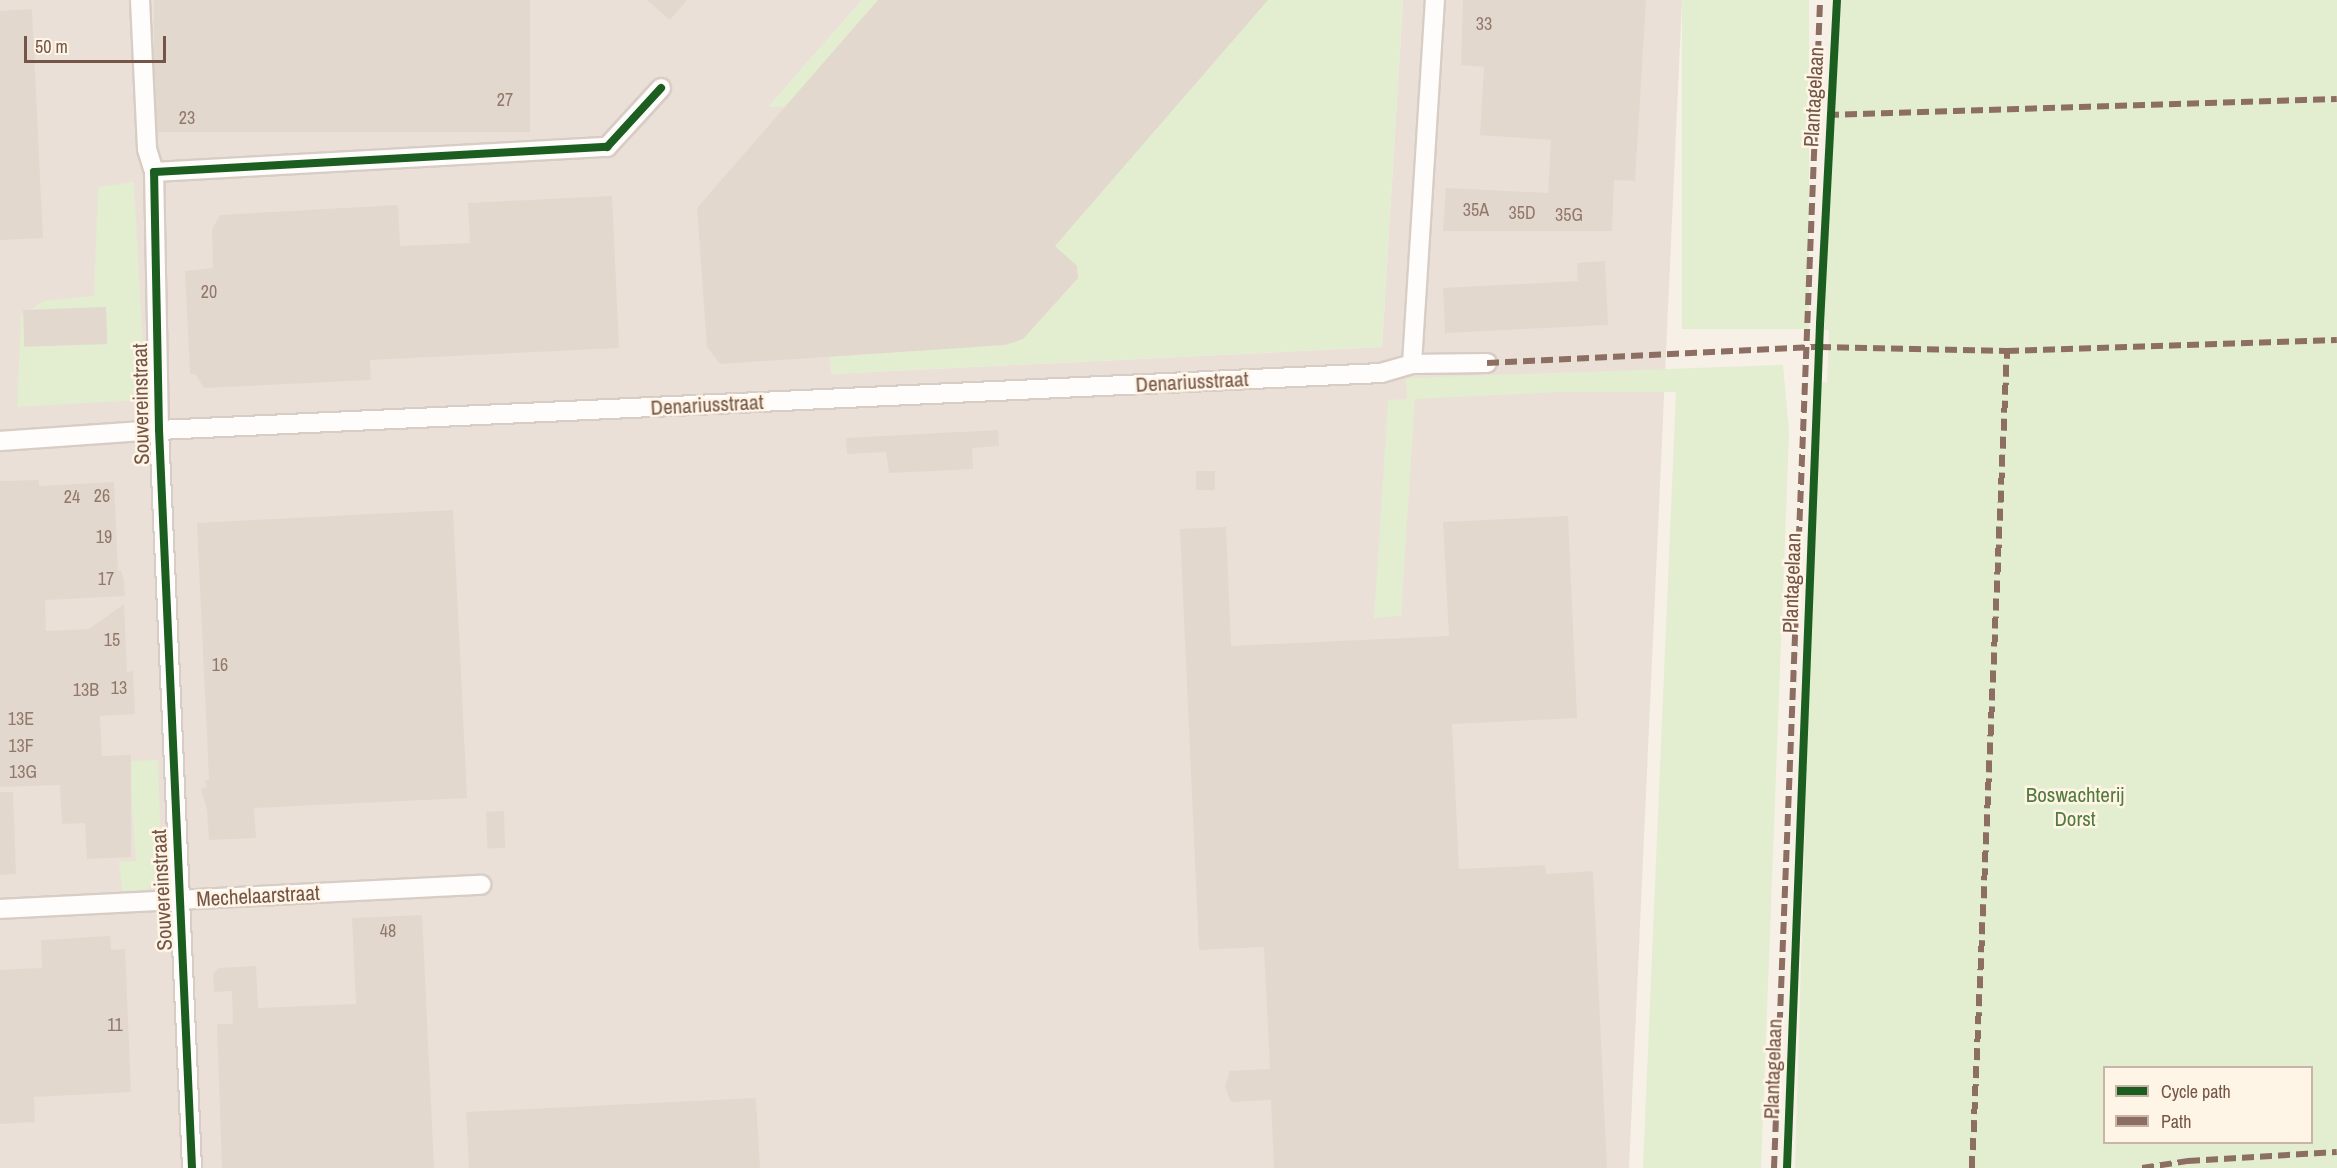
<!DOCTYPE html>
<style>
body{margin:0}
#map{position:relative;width:2337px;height:1168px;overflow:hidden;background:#f7f0e6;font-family:"Archivo Narrow",sans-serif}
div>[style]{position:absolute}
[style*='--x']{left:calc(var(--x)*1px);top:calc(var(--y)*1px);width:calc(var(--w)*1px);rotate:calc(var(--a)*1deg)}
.industrial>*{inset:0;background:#eae0d7}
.green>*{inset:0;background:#e3edd0;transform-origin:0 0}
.building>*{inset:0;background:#e3d8ce;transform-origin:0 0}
.roads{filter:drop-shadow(2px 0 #d8cdc5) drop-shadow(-2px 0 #d8cdc5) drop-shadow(0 2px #d8cdc5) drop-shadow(0 -2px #d8cdc5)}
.minor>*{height:18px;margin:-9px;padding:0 9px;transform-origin:9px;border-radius:9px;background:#fefdfb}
.quiet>*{height:6px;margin-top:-3px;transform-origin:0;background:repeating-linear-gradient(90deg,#8d6e63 0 12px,transparent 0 18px)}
.cycleway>*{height:8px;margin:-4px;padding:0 4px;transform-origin:4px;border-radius:4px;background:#1b5e20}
span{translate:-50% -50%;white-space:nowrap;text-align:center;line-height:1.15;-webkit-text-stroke:5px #fff5e7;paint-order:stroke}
.number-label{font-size:18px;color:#92786a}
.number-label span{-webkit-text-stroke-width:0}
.street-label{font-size:21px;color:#755546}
.park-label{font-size:21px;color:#527c3d}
.legend{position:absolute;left:2103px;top:1066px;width:210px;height:78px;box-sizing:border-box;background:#fff5e7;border:2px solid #c8b5a7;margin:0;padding:8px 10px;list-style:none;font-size:18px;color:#755546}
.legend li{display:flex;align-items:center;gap:12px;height:30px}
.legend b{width:30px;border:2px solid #c8b5a7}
.scale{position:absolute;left:24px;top:36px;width:142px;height:27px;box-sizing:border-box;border:3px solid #755546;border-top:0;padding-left:8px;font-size:18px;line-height:21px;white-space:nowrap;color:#755546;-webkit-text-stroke:4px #fff5e7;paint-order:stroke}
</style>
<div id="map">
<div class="industrial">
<i style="clip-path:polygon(0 0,862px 0,769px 106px,826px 106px,831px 374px,1382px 347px,1403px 0,1682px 0,1629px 1168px,0 1168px)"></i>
</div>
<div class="green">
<i style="clip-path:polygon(862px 0,1403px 0,1382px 347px,831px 374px,826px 106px,768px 107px)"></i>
<i style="left:1682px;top:0;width:127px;height:329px"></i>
<i style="clip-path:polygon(evenodd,1833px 0,2337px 0,2337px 1168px,1795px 1168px,1818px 383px,1827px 382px,1829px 330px,1820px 330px,1828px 128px,1835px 127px,1836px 105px,1828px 105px,1833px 0,2104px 1068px,2312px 1068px,2312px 1142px,2104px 1142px,2104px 1068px)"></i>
<i style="clip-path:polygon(134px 182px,145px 386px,141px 400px,17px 407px,21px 316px,43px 301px,94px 296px,98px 187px)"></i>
<i style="clip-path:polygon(1783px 365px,1789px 433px,1761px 1168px,1643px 1168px,1676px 392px,1562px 392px,1415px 399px,1401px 616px,1374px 618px,1388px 400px,1407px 399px,1406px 378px)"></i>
<i style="clip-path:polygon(158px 760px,162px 879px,146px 890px,122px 891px,119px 862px,136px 861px,129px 761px)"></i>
</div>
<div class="building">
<i style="left:154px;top:0;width:376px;height:132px"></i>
<i style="clip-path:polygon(647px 0,687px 0,670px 20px)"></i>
<i style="clip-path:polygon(878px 0,1268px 0,1055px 246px,1077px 266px,1078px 278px,1023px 339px,1005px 345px,720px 364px,707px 347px,697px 208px)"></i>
<i style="clip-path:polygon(1463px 0,1646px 0,1635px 181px,1614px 180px,1612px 231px,1443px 231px,1446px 188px,1548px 193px,1551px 140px,1480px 135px,1484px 67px,1461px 65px)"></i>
<i style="clip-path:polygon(32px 9px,43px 238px,0 240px,0 11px)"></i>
<i style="clip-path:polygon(612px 196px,619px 348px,370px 360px,371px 380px,204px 388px,195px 374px,190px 374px,185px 271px,213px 268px,212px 229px,220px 215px,398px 205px,400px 246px,470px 243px,468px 203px)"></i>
<i style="clip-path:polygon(1605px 261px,1608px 325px,1445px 333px,1443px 288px,1578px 281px,1577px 263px)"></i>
<i style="left:106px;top:307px;width:37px;height:83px;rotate:88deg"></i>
<i style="clip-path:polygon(998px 430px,999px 446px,972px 448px,973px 469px,889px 473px,886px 452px,847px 454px,846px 438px)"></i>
<i style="left:1215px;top:471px;width:19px;height:19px;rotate:90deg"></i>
<i style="clip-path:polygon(39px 480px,39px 486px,114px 482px,118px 571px,121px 570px,124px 581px,125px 596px,45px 600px,46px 631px,89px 629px,124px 604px,127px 672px,133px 671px,135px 714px,100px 716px,102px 756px,131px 755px,131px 857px,87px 859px,85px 823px,62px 824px,60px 785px,0 787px,0 481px)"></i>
<i style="clip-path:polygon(453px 510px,467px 798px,254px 808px,256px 838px,209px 840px,207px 810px,201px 789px,207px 787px,205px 781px,209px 780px,197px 523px)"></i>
<i style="clip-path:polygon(1568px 516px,1577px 718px,1452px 724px,1459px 869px,1545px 865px,1546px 874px,1593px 871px,1607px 1168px,1274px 1168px,1271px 1100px,1231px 1102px,1225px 1086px,1230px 1071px,1270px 1069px,1264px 947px,1199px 950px,1180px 529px,1226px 527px,1231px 646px,1449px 636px,1443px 522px)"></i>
<i style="clip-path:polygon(0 792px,13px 792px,16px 874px,0 875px)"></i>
<i style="left:504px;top:811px;width:37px;height:18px;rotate:88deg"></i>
<i style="clip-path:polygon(422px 915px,434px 1168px,222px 1168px,217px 1024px,233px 1024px,232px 991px,214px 992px,213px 974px,219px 968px,256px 966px,258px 1008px,356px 1004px,352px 918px)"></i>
<i style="clip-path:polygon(110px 936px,111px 950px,125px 949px,131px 1092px,34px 1097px,35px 1122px,0 1124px,0 970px,42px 968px,41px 940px)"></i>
<i style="clip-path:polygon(756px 1098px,760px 1168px,469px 1168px,466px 1112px)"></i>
</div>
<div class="roads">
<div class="minor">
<i style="--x:140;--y:0;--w:149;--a:87.3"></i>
<i style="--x:147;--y:149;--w:24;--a:73"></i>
<i style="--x:1412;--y:364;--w:365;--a:-86.4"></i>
<i style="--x:0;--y:441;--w:159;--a:-4"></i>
<i style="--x:159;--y:430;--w:1223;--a:-2.67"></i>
<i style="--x:1381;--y:373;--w:32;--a:-16"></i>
<i style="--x:1412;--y:364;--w:75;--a:-0.8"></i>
<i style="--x:0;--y:909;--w:482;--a:-2.9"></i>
<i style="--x:192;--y:1168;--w:739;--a:-92.56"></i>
<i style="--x:159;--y:430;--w:258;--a:-91.1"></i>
<i style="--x:154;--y:172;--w:454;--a:-3.2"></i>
<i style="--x:607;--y:147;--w:80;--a:-47.5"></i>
</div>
</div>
<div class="quiet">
<i style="--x:1827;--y:115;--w:510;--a:-1.8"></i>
<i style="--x:1487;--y:363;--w:332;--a:-2.8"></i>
<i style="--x:1819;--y:347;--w:188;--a:1.2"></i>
<i style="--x:2007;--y:351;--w:330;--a:-1.9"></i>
<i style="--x:1774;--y:1168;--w:1169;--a:-87.74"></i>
<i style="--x:1972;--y:1168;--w:818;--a:-87.55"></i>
<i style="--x:2142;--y:1168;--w:47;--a:-8.7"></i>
<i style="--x:2188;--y:1161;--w:149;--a:-3.5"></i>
</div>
<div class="cycleway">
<i style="--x:192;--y:1168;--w:739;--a:-92.56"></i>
<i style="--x:159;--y:430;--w:258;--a:-91.1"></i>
<i style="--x:154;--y:172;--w:454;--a:-3.2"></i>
<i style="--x:607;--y:147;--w:80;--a:-47.5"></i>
<i style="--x:1787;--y:1168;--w:845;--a:-87.76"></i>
<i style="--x:1820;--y:324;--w:324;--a:-87"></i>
</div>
<div class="number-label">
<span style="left:1484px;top:24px">33</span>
<span style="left:505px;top:100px">27</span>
<span style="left:187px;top:118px">23</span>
<span style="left:1476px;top:210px">35A</span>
<span style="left:1522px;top:213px">35D</span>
<span style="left:1569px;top:215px">35G</span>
<span style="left:209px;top:292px">20</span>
<span style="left:102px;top:496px">26</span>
<span style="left:72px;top:497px">24</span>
<span style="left:104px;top:537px">19</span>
<span style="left:106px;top:579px">17</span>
<span style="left:112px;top:640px">15</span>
<span style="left:220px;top:665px">16</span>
<span style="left:119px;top:688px">13</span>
<span style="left:86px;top:690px">13B</span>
<span style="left:21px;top:719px">13E</span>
<span style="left:21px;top:746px">13F</span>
<span style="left:23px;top:772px">13G</span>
<span style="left:388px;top:931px">48</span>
<span style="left:115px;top:1025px">11</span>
</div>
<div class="street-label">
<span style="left:1814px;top:97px;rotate:-87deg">Plantagelaan</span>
<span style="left:1192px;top:382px;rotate:-3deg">Denariusstraat</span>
<span style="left:141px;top:404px;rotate:-91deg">Souvereinstraat</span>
<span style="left:707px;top:405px;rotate:-3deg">Denariusstraat</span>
<span style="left:1792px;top:583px;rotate:-88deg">Plantagelaan</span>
<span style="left:162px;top:890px;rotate:-93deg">Souvereinstraat</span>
<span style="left:258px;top:896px;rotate:-3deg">Mechelaarstraat</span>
<span style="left:1773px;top:1069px;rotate:-88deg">Plantagelaan</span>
</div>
<div class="park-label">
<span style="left:2075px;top:807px">Boswachterij<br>Dorst</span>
</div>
<ul class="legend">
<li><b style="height:8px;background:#1b5e20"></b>Cycle path</li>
<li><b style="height:8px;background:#8d6e63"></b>Path</li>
</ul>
<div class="scale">50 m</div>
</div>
